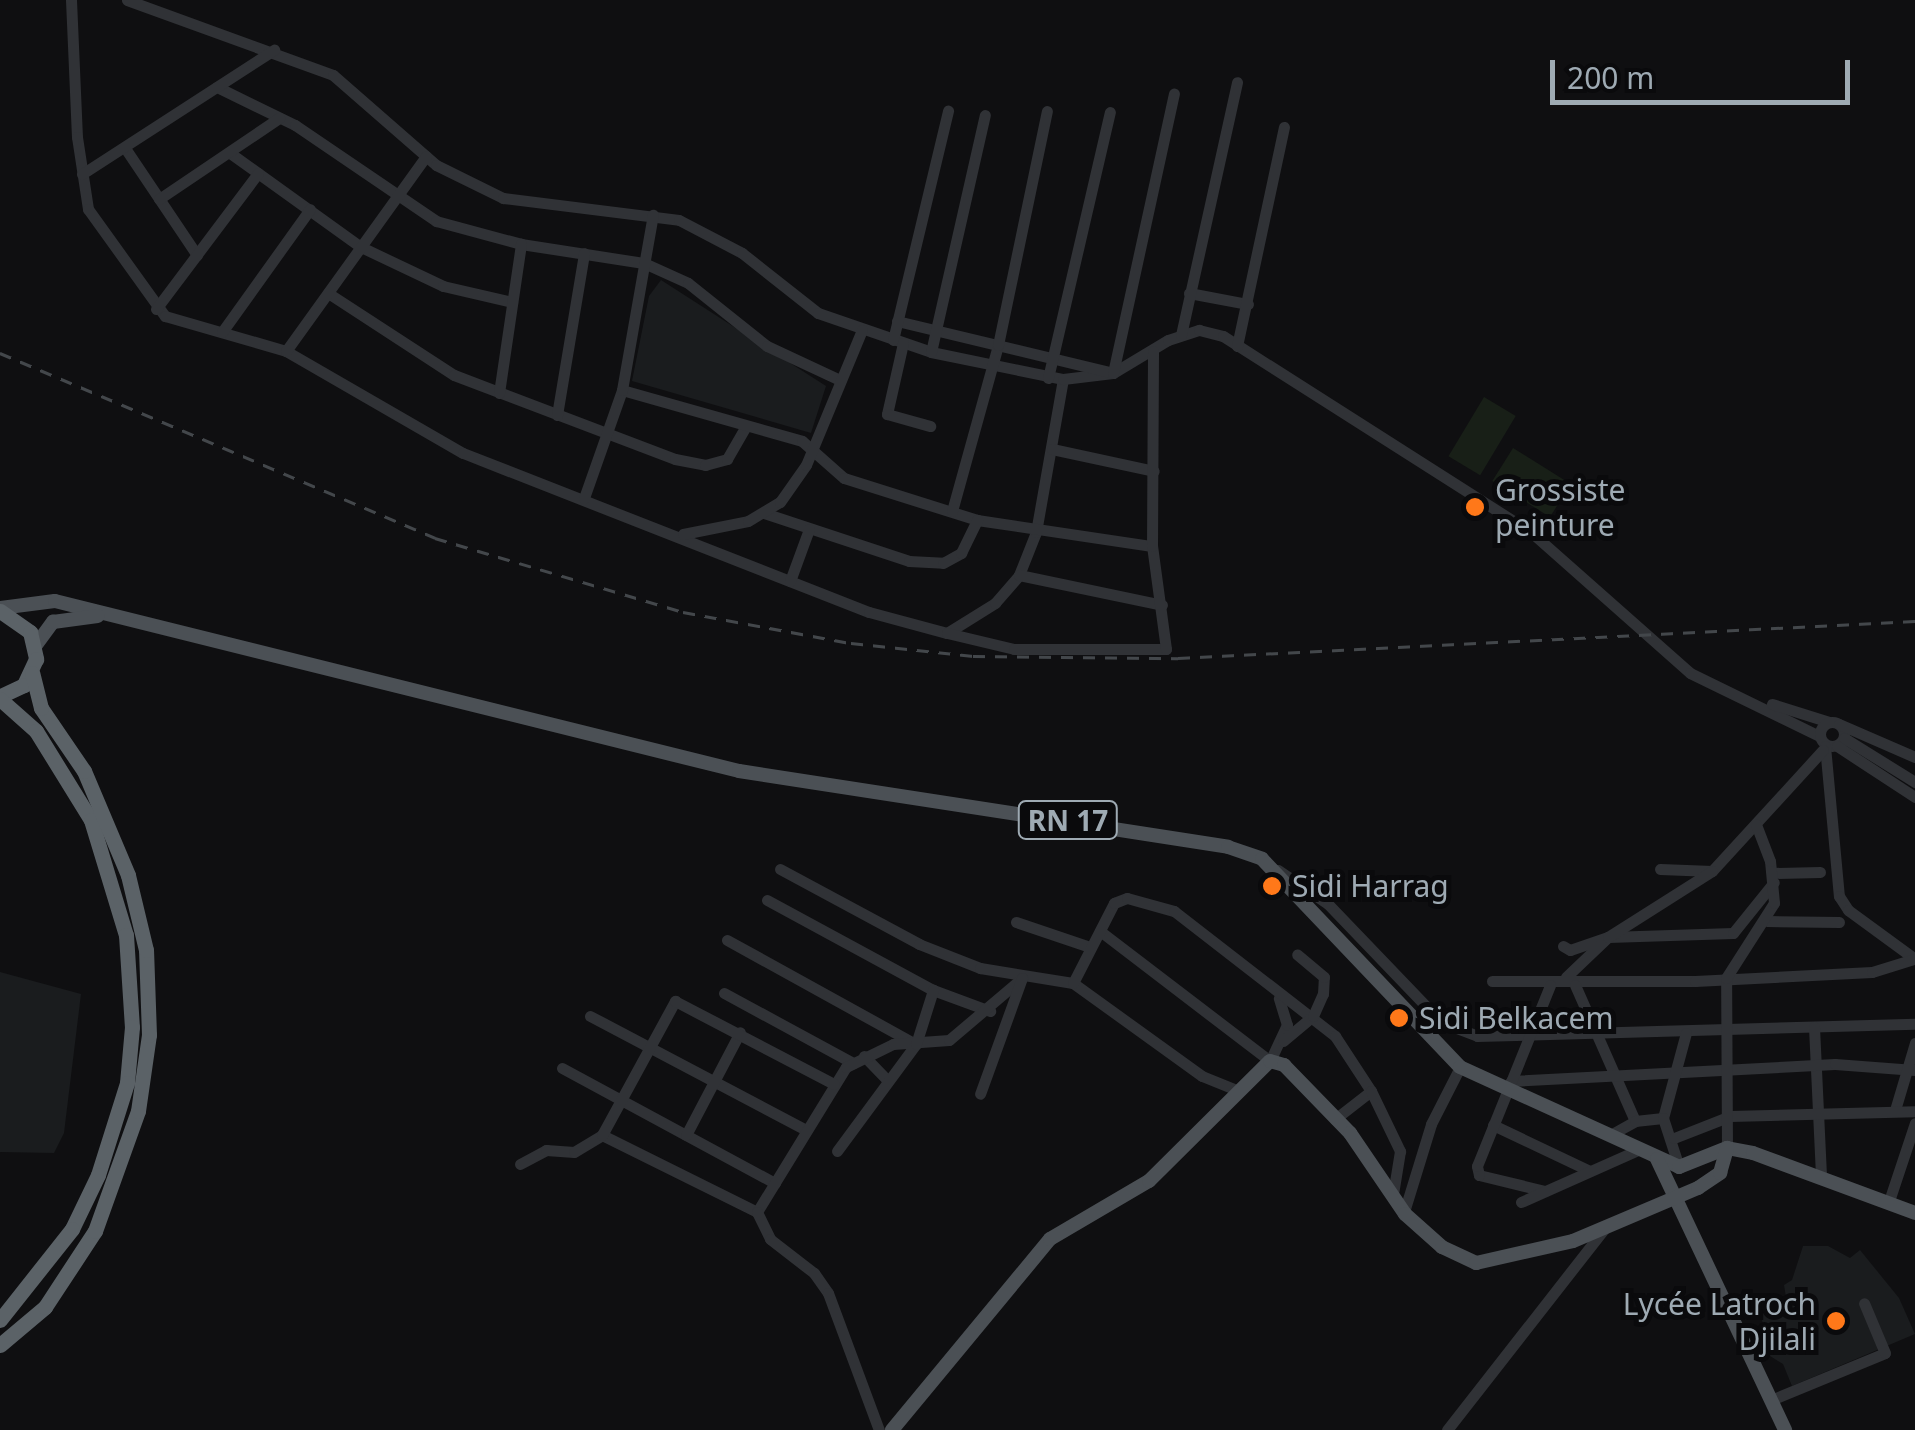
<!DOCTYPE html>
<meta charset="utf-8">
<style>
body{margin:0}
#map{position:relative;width:1915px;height:1430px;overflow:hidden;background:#0f0f11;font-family:"Noto Sans",sans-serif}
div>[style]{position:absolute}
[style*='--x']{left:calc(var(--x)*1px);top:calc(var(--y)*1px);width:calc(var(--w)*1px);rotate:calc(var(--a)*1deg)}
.built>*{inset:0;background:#1a1c1e}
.green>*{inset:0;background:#181f17;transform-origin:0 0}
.minor>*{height:11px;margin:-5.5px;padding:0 5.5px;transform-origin:5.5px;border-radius:5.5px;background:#303236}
.minor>.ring{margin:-5.5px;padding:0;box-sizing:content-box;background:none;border:11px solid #303236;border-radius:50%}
.major>*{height:14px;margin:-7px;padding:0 7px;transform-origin:7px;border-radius:7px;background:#4b5055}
.highway>*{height:15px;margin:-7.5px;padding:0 7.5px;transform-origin:7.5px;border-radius:7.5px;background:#5b6267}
.rail>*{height:2.5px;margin-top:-1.25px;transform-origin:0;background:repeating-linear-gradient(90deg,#43474b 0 12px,transparent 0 22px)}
.dots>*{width:28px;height:28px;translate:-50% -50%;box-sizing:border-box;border:5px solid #0a0a0c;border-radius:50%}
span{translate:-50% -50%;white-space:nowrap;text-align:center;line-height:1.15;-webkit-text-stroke:10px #0a0a0c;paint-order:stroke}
.shield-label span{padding:2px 8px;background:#0a0a0c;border:2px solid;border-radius:8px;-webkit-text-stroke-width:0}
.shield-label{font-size:28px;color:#9eaab3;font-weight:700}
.poi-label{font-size:30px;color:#9eaab3}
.left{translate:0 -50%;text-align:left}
.right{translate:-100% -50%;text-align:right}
.scale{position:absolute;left:1550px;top:60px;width:300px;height:45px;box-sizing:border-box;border:5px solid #9eaab3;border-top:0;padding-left:12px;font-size:30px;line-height:35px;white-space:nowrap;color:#9eaab3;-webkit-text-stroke:8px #0a0a0c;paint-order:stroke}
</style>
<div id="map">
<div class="built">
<i style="clip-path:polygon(661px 280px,826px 386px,811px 433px,632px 381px,649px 296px)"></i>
<i style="clip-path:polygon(0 972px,81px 994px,64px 1133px,54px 1153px,0 1152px)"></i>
<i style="clip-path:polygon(1803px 1246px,1828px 1246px,1850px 1258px,1860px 1250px,1899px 1298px,1915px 1334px,1792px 1386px,1783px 1364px,1770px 1356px,1760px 1311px,1786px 1297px,1784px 1285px,1792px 1280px)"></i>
</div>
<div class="green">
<i style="left:1484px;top:397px;width:37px;height:69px;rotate:31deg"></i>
<i style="left:1513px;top:448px;width:68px;height:39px;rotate:32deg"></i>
</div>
<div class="minor">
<i style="--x:71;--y:0;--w:137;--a:87.5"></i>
<i style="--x:77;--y:137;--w:73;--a:81.3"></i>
<i style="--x:88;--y:209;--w:132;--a:54.3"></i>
<i style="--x:165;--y:316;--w:126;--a:16.1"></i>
<i style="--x:286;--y:351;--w:204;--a:30"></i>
<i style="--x:463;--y:453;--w:436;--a:21.4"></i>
<i style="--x:869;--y:612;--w:81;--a:15.1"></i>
<i style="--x:947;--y:633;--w:57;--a:-32"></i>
<i style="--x:995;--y:603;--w:37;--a:-49"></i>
<i style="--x:1019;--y:575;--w:46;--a:-68.4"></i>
<i style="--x:1036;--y:532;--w:155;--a:-80"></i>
<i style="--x:127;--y:0;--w:219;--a:20"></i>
<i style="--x:333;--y:75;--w:137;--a:41.1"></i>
<i style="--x:436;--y:165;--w:75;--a:26.2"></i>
<i style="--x:503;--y:198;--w:177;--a:7.1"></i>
<i style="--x:679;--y:220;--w:71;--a:27.6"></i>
<i style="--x:742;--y:253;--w:97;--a:38.3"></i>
<i style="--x:818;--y:313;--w:120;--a:19"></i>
<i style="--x:931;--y:352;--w:135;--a:11.6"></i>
<i style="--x:1063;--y:379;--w:50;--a:-6.8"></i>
<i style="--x:1113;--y:373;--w:64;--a:-31"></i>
<i style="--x:1168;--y:340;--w:33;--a:-18"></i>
<i style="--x:1199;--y:330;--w:25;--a:14"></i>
<i style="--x:1223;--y:336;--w:366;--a:32.5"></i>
<i style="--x:1532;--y:533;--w:211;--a:41.5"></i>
<i style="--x:1690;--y:673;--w:144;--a:26"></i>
<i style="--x:217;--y:87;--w:87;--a:26"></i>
<i style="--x:295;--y:125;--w:171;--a:34.2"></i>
<i style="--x:436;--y:221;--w:88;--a:15.1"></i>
<i style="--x:521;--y:244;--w:124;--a:8.8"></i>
<i style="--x:644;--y:263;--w:48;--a:24.4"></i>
<i style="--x:688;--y:283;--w:101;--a:38.6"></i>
<i style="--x:767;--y:346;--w:81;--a:25"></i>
<i style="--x:125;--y:148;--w:129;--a:56.1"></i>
<i style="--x:230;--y:153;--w:161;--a:35.7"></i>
<i style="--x:361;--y:247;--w:91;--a:25.4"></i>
<i style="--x:443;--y:286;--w:71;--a:13.1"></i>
<i style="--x:82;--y:174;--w:229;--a:-32.9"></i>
<i style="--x:159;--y:199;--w:145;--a:-34"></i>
<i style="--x:328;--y:293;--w:150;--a:33.1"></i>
<i style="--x:454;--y:375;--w:236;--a:20.8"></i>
<i style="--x:675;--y:459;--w:31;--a:11"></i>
<i style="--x:705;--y:465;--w:23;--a:-15"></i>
<i style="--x:727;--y:459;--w:38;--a:-60"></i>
<i style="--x:1189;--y:293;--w:60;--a:10.6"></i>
<i style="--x:156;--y:309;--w:170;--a:-53.1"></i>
<i style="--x:897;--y:321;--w:222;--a:13.5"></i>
<i style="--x:1113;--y:373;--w:286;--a:-77.7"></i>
<i style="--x:222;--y:332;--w:151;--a:-54.4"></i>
<i style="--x:1181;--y:335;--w:259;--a:-77.5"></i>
<i style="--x:893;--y:340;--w:236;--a:-76.5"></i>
<i style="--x:903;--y:343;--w:73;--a:102.7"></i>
<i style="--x:887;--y:414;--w:45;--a:15.6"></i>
<i style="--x:1237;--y:346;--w:224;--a:-77.9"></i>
<i style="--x:286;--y:351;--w:240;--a:-54.3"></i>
<i style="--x:931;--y:352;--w:243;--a:-77.2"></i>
<i style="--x:1048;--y:378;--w:273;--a:-76.9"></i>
<i style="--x:622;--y:390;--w:187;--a:15.8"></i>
<i style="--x:802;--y:441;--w:56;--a:41.4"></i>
<i style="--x:844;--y:478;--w:139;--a:17.5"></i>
<i style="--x:977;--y:520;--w:177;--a:8.5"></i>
<i style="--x:499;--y:393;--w:151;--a:-81.6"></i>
<i style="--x:557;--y:415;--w:164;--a:-80.5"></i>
<i style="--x:1052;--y:449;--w:104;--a:12.2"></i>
<i style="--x:584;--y:498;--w:114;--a:-70.6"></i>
<i style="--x:622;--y:390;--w:178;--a:-80"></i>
<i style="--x:952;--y:511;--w:172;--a:-74.5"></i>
<i style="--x:998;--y:345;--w:239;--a:-78.2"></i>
<i style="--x:764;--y:513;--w:153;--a:18.3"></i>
<i style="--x:909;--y:561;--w:34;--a:3"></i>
<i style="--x:943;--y:563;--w:21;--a:-29"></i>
<i style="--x:961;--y:553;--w:37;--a:-64"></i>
<i style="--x:683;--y:534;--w:66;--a:-11.3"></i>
<i style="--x:748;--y:521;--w:37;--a:-31"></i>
<i style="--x:780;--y:502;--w:45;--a:-54.9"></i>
<i style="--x:806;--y:465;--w:146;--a:-67.5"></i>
<i style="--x:1019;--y:575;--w:146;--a:11.8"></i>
<i style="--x:790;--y:581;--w:55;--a:-69.9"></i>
<i style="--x:947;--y:633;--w:69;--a:13.4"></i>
<i style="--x:1014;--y:649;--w:152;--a:0"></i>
<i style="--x:1166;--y:649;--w:104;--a:-97.7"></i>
<i style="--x:1152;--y:546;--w:195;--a:-89.7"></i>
<i style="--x:1772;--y:704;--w:60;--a:17.5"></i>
<i class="ring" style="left:1820px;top:722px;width:13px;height:13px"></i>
<i style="--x:1839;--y:724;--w:83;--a:23.5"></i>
<i style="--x:1844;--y:738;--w:84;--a:31.8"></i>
<i style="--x:1825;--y:746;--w:151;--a:84.7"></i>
<i style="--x:1839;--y:896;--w:17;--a:57"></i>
<i style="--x:1848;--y:910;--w:83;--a:36.2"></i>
<i style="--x:1837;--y:746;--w:93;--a:33.2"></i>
<i style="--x:780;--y:869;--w:158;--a:28.3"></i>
<i style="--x:919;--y:944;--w:66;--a:21.5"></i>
<i style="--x:980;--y:968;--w:94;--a:9.2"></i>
<i style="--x:1073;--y:983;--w:159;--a:35.8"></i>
<i style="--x:1202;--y:1076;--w:40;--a:22"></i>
<i style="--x:1660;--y:869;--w:52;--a:2.2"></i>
<i style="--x:1712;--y:871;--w:164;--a:-47.5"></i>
<i style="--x:1278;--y:870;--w:60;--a:34.2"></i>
<i style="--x:1328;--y:904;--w:163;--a:46.2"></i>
<i style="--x:1441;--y:1022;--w:39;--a:21"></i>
<i style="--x:1477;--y:1036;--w:438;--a:-1.6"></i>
<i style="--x:1772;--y:873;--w:48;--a:-1.2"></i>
<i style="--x:767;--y:900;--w:189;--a:28.5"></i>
<i style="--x:933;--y:990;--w:61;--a:20.2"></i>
<i style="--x:1767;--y:921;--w:72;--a:0.8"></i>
<i style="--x:1016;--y:922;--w:78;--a:18.7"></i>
<i style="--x:1100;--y:931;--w:214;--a:37.4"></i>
<i style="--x:1270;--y:1061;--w:40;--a:-65"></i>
<i style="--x:1287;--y:1025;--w:28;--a:-107"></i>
<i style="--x:727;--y:940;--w:211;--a:28.9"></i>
<i style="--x:1563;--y:946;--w:8;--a:30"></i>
<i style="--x:1570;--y:950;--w:40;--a:-18.9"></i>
<i style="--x:1608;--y:937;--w:125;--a:-1.8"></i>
<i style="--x:1733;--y:933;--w:65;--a:-51.2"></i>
<i style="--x:1566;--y:977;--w:58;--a:-43.6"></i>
<i style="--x:1608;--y:937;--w:123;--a:-32.4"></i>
<i style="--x:1492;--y:981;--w:203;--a:0"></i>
<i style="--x:1695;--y:981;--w:177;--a:-2.9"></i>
<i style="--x:1872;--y:972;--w:44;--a:-17.2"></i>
<i style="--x:1073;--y:983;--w:90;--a:-62.9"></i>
<i style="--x:1114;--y:903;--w:14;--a:-21"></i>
<i style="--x:1127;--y:898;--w:49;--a:15.5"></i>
<i style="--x:1174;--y:911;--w:204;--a:37.8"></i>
<i style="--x:1335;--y:1036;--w:66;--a:56.8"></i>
<i style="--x:1371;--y:1091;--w:46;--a:142.1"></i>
<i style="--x:1575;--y:985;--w:149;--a:66.2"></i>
<i style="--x:724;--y:993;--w:147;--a:28.5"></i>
<i style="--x:590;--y:1016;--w:244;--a:27.8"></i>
<i style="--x:1814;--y:1027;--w:148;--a:87.3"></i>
<i style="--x:1283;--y:1041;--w:39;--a:-40"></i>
<i style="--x:1313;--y:1016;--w:24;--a:-66"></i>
<i style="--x:1323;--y:994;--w:17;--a:-87"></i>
<i style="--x:1324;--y:977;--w:35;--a:-140"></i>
<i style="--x:864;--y:1056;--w:33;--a:46"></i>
<i style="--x:562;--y:1068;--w:242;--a:28.4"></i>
<i style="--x:1511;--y:1081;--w:324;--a:-3"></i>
<i style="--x:1835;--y:1064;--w:80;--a:4.3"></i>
<i style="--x:1371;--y:1091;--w:67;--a:64.2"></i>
<i style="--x:1400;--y:1151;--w:44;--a:99.2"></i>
<i style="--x:1895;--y:1110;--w:70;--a:-73.4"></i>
<i style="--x:1663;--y:1118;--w:88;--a:-74.9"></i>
<i style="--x:1493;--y:1125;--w:107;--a:25.4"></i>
<i style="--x:1612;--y:1134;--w:26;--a:-29"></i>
<i style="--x:1635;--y:1121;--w:28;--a:-6"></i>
<i style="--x:1663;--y:1118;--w:52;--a:71.9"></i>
<i style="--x:602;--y:1135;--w:173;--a:26.4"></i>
<i style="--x:757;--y:1212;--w:170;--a:-58.5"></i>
<i style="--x:846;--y:1067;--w:52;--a:-26.1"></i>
<i style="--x:893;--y:1044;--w:56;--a:-4.1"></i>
<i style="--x:949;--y:1040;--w:96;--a:-40.3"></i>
<i style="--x:1022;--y:978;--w:123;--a:109.9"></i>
<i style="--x:686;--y:1135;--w:116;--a:-62.3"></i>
<i style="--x:1674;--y:1138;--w:60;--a:-21.4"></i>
<i style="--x:1730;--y:1116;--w:185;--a:-1.5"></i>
<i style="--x:1727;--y:1148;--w:170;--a:-90.3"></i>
<i style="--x:1726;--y:978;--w:89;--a:-57.4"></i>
<i style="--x:1774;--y:903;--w:42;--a:-95.4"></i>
<i style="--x:1770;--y:861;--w:39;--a:-111"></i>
<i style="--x:837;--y:1151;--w:133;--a:-53.6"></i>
<i style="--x:916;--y:1044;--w:57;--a:-72.5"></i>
<i style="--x:520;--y:1164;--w:30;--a:-28"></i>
<i style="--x:546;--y:1150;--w:28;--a:4"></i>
<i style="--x:574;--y:1152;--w:33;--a:-31"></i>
<i style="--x:602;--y:1135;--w:153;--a:-61.4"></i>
<i style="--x:675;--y:1001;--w:179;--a:27.6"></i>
<i style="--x:1545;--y:1191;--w:68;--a:-166.4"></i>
<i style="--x:1479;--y:1175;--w:9;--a:-103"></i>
<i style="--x:1477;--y:1166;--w:195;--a:-68"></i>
<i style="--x:1889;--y:1201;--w:82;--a:-71.6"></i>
<i style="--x:1521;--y:1202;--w:128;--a:-24"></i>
<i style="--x:757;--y:1212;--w:30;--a:64"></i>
<i style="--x:770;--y:1239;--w:56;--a:37.7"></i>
<i style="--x:814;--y:1273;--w:24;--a:55"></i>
<i style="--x:828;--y:1293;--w:146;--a:69.6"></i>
<i style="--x:1404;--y:1212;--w:92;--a:-72.9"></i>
<i style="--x:1431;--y:1124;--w:64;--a:-63"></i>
<i style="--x:1771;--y:1400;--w:123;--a:-22.4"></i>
<i style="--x:1885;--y:1353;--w:54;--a:-112.8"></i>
<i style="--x:1447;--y:1430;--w:256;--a:-52"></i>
</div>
<div class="major">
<i style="--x:0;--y:608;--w:55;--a:-7.3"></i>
<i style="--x:55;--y:601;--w:705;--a:13.96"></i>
<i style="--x:739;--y:771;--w:495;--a:8.8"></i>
<i style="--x:1228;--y:847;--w:36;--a:19"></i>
<i style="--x:1262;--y:859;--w:287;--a:46.4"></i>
<i style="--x:1460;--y:1067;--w:241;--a:24.5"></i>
<i style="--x:1679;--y:1167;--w:52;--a:-21.6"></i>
<i style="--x:1727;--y:1148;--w:26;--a:11"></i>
<i style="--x:1753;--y:1153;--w:173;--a:20.3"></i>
<i style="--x:36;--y:645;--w:29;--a:-54"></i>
<i style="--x:53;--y:622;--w:45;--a:-7.6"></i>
<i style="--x:1657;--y:1159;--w:300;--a:64.7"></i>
<i style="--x:892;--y:1430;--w:248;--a:-50.4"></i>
<i style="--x:1050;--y:1239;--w:115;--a:-30.4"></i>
<i style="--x:1149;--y:1181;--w:170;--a:-44.8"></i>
<i style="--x:1270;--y:1061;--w:15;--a:16"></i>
<i style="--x:1284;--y:1065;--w:95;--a:45.9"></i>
<i style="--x:1350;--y:1133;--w:98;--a:55.8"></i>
<i style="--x:1405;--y:1214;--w:50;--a:41.7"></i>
<i style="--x:1442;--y:1247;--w:38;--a:25"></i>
<i style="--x:1476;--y:1263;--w:99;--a:-12.8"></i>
<i style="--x:1573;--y:1241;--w:136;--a:-23"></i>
<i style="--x:1698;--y:1188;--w:27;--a:-34"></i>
<i style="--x:1720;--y:1173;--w:26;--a:-74"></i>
</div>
<div class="highway">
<i style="--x:0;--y:611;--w:37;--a:35"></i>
<i style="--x:30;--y:632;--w:28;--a:77"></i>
<i style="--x:36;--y:659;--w:29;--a:115"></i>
<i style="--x:24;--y:685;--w:26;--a:155"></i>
<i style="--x:0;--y:699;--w:48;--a:41.6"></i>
<i style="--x:36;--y:731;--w:105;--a:58.3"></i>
<i style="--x:91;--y:820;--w:120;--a:73.1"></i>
<i style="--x:126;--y:935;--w:92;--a:86.3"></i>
<i style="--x:132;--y:1027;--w:56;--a:95.1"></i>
<i style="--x:127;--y:1083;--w:96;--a:107.5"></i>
<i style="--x:98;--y:1175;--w:60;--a:115.7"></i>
<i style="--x:72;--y:1229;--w:116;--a:128.4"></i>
<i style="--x:0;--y:1345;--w:59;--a:-40.2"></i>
<i style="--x:45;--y:1307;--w:91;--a:-56.7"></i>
<i style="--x:95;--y:1231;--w:127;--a:-70.3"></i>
<i style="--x:138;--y:1111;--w:77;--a:-81.8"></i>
<i style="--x:149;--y:1035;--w:85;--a:-92"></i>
<i style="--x:146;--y:950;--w:77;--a:-103.5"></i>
<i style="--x:128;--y:875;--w:113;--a:-112.9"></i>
<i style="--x:84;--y:771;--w:76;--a:-124.3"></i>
<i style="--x:41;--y:708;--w:36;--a:-104"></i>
</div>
<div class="rail">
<i style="--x:0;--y:353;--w:473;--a:23"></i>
<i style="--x:435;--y:538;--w:259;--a:16.6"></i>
<i style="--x:683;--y:612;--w:171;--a:10.5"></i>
<i style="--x:851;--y:643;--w:123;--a:6.1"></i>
<i style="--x:973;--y:656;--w:205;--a:0.6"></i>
<i style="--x:1178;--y:658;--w:738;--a:-2.87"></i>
</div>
<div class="dots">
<i style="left:1475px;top:507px;background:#ff7819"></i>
<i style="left:1272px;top:886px;background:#ff7819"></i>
<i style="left:1399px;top:1018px;background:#ff7819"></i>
<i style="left:1836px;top:1321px;background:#ff7819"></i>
</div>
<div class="shield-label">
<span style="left:1068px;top:820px">RN 17</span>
</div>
<div class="poi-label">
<span class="left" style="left:1495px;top:507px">Grossiste<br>peinture</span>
<span class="left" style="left:1292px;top:886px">Sidi Harrag</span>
<span class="left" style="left:1419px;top:1018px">Sidi Belkacem</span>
<span class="right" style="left:1816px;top:1321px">Lycée Latroch<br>Djilali</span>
</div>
<div class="scale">200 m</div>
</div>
